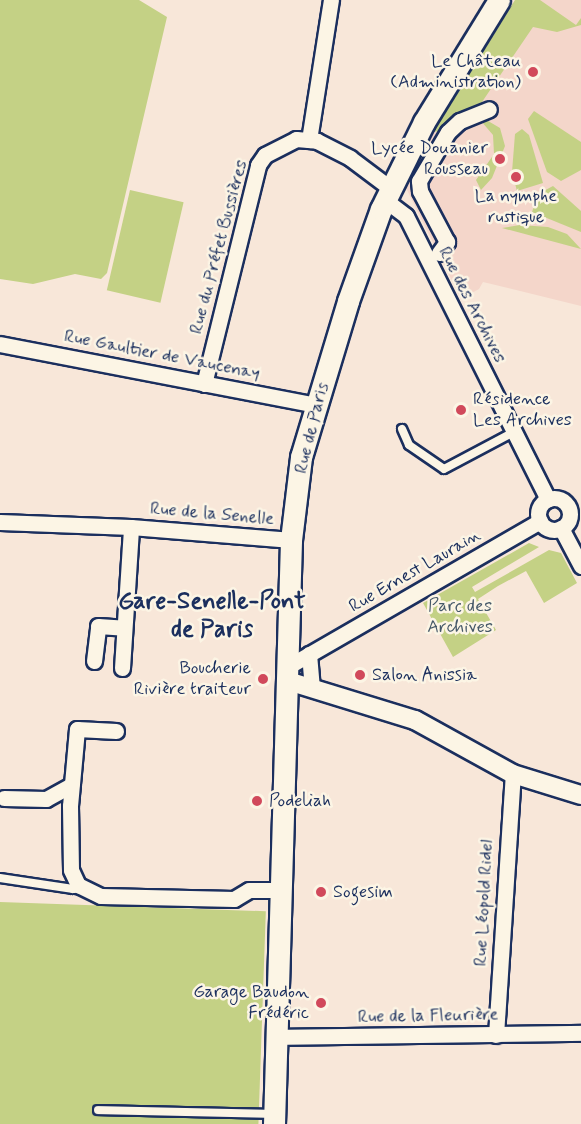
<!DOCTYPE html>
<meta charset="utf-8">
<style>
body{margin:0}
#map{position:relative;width:581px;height:1124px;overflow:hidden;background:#f8e7d9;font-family:Mynerve,sans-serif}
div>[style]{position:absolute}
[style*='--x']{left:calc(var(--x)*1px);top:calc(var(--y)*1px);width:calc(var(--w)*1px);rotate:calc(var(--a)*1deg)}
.built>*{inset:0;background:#f4d6ca}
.green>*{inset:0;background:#c4d185;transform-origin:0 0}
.roads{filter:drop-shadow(2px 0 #1b2f5e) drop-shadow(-2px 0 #1b2f5e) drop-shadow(0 2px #1b2f5e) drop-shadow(0 -2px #1b2f5e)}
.service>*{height:8px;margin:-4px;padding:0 4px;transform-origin:4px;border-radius:4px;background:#fcf5e5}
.minor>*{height:15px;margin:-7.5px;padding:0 7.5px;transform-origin:7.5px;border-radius:7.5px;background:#fcf5e5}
.minor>.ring{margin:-7.5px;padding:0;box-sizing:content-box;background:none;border:15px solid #fcf5e5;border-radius:50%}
.tertiary>*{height:18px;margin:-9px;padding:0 9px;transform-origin:9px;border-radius:9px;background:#fcf5e5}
.secondary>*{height:21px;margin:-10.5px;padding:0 10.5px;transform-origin:10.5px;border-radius:10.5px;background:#fcf5e5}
.dots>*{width:16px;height:16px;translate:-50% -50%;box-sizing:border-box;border:3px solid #fcf5e5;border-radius:50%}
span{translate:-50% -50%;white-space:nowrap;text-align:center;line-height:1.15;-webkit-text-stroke:5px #fcf5e5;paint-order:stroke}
.poi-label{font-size:18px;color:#1b2f5e}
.right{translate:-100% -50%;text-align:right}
.left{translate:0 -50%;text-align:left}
.street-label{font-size:18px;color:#1b2f5e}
.park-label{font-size:18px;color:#455868}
.district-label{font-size:24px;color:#1b2f5e;font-weight:700}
</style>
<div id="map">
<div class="built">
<i style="clip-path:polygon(515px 0,581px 0,581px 306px,483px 282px,479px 289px,461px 299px,405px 186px,447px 104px)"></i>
</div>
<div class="green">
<i style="clip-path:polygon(0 0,139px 0,167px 17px,107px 273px,101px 279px,75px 274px,33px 284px,0 279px)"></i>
<i style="clip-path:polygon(515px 0,540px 0,576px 25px,581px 18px,581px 25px,557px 32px,533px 27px,482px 102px,441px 131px,433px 132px)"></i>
<i style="clip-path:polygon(534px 111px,581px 142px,581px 170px,561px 181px,547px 172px,528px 119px)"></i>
<i style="clip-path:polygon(483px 118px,500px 128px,505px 146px,492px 178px,481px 190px,476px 180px,494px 154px,493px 135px,481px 121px,469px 122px)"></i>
<i style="clip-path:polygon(522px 129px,529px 135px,543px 183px,517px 191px,512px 172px,515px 134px)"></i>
<i style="clip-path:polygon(553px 186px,581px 211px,581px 232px,532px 212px,538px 194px)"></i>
<i style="left:130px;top:190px;width:55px;height:103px;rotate:13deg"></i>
<i style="clip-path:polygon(520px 225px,548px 227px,567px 234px,581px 249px,502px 228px)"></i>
<i style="clip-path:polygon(529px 543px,539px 547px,472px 587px,475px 592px,549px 550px,561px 553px,577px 583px,544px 603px,526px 571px,498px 586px,478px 599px,496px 630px,453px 657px,423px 603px)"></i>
<i style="left:0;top:902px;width:266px;height:222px;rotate:2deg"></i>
</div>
<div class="roads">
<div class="service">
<i style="--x:402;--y:429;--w:17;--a:66"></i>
<i style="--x:409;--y:445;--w:42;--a:34.4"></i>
<i style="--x:444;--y:469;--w:79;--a:-27.9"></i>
<i style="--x:0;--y:878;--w:74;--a:8.6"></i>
<i style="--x:73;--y:889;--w:8;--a:-23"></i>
<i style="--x:98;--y:1110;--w:175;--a:1.3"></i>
</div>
<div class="minor">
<i style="--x:309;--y:140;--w:142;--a:-81.1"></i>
<i style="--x:385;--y:200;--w:26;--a:37"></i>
<i style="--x:406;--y:216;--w:317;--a:63.4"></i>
<i style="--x:439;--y:253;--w:14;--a:-54"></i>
<i style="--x:447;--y:242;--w:58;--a:-117.9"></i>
<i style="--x:420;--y:191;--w:10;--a:-96"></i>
<i style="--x:419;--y:181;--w:57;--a:-59.4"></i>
<i style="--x:448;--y:132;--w:16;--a:-43"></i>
<i style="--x:460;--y:121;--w:31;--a:-22"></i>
<i style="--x:0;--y:344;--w:322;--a:10.9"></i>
<i style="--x:204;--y:384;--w:226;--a:-76.1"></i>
<i style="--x:258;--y:165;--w:12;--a:-55"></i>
<i style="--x:265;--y:155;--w:35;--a:-27"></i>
<i style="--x:296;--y:139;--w:21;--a:5"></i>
<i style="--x:317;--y:141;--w:37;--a:27"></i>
<i style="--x:350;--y:158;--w:50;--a:36.9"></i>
<i class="ring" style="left:538px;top:498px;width:17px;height:17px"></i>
<i style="--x:0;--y:522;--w:131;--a:2.2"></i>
<i style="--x:131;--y:527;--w:161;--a:4.6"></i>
<i style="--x:561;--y:528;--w:43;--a:62.2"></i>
<i style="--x:309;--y:654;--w:34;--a:85"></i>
<i style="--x:94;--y:661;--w:35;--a:-83"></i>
<i style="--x:98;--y:626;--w:26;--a:4"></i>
<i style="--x:289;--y:666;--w:290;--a:-30"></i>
<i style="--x:122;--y:668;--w:141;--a:-86.3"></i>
<i style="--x:116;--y:731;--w:39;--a:-177"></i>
<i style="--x:77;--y:729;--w:77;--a:95.2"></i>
<i style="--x:70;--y:806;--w:64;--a:89.1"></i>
<i style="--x:71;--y:870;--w:17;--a:65"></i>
<i style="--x:78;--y:885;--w:25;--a:26"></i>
<i style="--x:101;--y:896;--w:133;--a:1.3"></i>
<i style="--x:234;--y:899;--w:17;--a:-31"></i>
<i style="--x:249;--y:890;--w:31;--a:0"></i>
<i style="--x:4;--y:798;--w:42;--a:1.4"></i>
<i style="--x:46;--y:799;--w:29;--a:-29"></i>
<i style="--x:496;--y:1035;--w:262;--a:-86.3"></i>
<i style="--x:276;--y:1037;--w:305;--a:-0.8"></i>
</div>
<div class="tertiary">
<i style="--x:288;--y:681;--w:133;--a:17.1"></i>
<i style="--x:415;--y:720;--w:112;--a:28.9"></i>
<i style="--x:513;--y:774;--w:71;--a:17.2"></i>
</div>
<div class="secondary">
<i style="--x:274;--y:1124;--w:584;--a:-88.33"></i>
<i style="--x:291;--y:540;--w:84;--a:-83.1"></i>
<i style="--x:301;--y:457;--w:163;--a:-73.2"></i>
<i style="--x:348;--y:301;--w:98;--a:-70.3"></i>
<i style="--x:381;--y:209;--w:97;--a:-63.7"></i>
<i style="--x:424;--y:122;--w:143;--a:-58.4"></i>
</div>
</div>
<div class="dots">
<i style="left:533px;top:72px;background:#d1495b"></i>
<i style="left:500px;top:159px;background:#d1495b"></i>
<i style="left:516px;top:177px;background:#d1495b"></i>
<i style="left:461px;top:410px;background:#d1495b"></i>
<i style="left:360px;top:675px;background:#d1495b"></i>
<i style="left:263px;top:679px;background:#d1495b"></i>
<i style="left:257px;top:801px;background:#d1495b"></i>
<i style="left:321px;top:892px;background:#d1495b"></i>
<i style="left:321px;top:1003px;background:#d1495b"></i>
</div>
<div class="poi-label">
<span class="right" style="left:521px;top:72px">Le Château<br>(Administration)</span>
<span class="right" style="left:488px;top:159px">Lycée Douanier<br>Rousseau</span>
<span style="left:516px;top:207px">La nymphe<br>rustique</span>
<span class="left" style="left:473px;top:410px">Résidence<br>Les Archives</span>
<span class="right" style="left:251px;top:679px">Boucherie<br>Rivière traiteur</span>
<span class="left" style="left:372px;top:675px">Salon Anissia</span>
<span class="left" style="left:269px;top:801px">Podeliah</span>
<span class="left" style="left:333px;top:892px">Sogesim</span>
<span class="right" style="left:309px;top:1003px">Garage Baudon<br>Frédéric</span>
</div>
<div class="street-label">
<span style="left:219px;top:247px;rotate:-75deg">Rue du Préfet Bussières</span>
<span style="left:472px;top:305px;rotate:63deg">Rue des Archives</span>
<span style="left:162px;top:355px;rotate:11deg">Rue Gaultier de Vaucenay</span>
<span style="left:312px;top:428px;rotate:-76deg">Rue de Paris</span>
<span style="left:212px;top:514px;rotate:5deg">Rue de la Senelle</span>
<span style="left:415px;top:571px;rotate:-30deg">Rue Ernest Laurain</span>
<span style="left:484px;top:903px;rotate:-87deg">Rue Léopold Ridel</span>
<span style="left:428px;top:1016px;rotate:-1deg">Rue de la Fleurière</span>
</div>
<div class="park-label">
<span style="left:460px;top:617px">Parc des<br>Archives</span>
</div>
<div class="district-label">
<span style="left:212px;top:616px">Gare-Senelle-Pont<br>de Paris</span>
</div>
</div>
